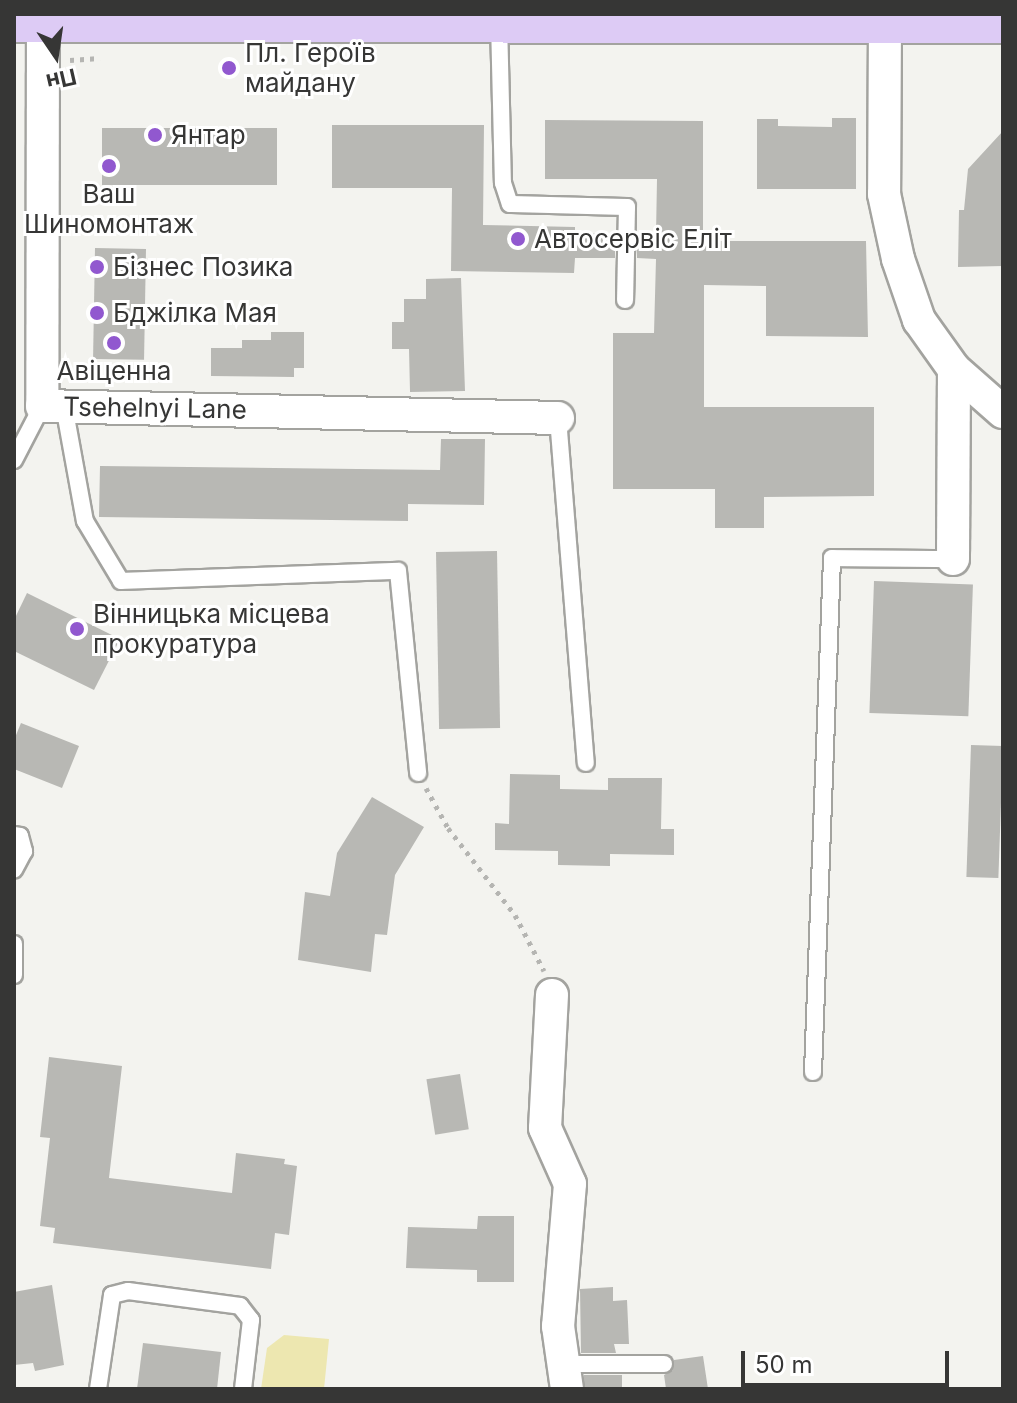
<!DOCTYPE html>
<meta charset="utf-8">
<style>
body{margin:0}
#map{position:relative;width:1017px;height:1403px;overflow:hidden;background:#f3f3ef;font-family:Inter,sans-serif}
div>[style]{position:absolute}
[style*='--x']{left:calc(var(--x)*1px);top:calc(var(--y)*1px);width:calc(var(--w)*1px);rotate:calc(var(--a)*1deg)}
.green>*{inset:0;background:#ede7b0}
.building>*{inset:0;background:#b8b8b4;transform-origin:0 0}
.path>*{height:5px;margin-top:-2.5px;transform-origin:0;background:repeating-linear-gradient(90deg,#b5b5b2 0 4px,transparent 0 10px)}
.roads{filter:drop-shadow(2px 0 #a3a39f) drop-shadow(-2px 0 #a3a39f) drop-shadow(0 2px #a3a39f) drop-shadow(0 -2px #a3a39f)}
.lane>*{height:16px;margin:-8px;padding:0 8px;transform-origin:8px;border-radius:8px;background:#fff}
.street>*{height:32px;margin:-16px;padding:0 16px;transform-origin:16px;border-radius:16px;background:#fff}
.primary>*{height:44px;margin:-22px;padding:0 22px;transform-origin:22px;border-radius:22px;background:#ddcbf5}
.dots>*{width:22px;height:22px;translate:-50% -50%;box-sizing:border-box;border:4px solid #fff;border-radius:50%}
span{translate:-50% -50%;white-space:nowrap;text-align:center;line-height:1.15;-webkit-text-stroke:6px #fff;paint-order:stroke}
.poi-label{font-size:26px;color:#363635}
.left{translate:0 -50%;text-align:left}
.street-label{font-size:26px;color:#363635}
.frame{position:absolute;inset:0;border:16px solid #363635;pointer-events:none}
.north{position:absolute;left:16px;top:16px;width:80px;height:80px;-webkit-text-stroke:6px #fff;paint-order:stroke;rotate:167deg;font-size:22px;font-weight:700;line-height:32px;text-align:center;color:#363635}
.north::after{content:'';display:block;margin:auto;width:28px;height:36px;background:#363635;clip-path:polygon(50% 0,100% 100%,50% 72%,0 100%)}
.scale{position:absolute;left:741px;top:1351px;width:208px;height:36px;box-sizing:border-box;border:4px solid #363635;border-top:0;padding-left:10px;font-size:24px;line-height:28px;white-space:nowrap;color:#363635;-webkit-text-stroke:6px #fff;paint-order:stroke}
</style>
<div id="map">
<div class="green">
<i style="clip-path:polygon(284px 1335px,329px 1339px,324px 1389px,261px 1389px,267px 1348px)"></i>
</div>
<div class="building">
<i style="clip-path:polygon(832px 118px,856px 118px,856px 189px,757px 189px,757px 119px,778px 119px,778px 126px,832px 127px)"></i>
<i style="clip-path:polygon(545px 120px,703px 121px,703px 241px,866px 241px,868px 337px,766px 336px,766px 286px,704px 285px,704px 407px,874px 407px,874px 496px,764px 497px,764px 528px,715px 528px,715px 489px,613px 489px,613px 333px,654px 333px,656px 259px,637px 258px,637px 234px,656px 234px,657px 179px,545px 179px)"></i>
<i style="clip-path:polygon(332px 125px,484px 125px,483px 225px,575px 227px,575px 233px,615px 234px,615px 258px,575px 258px,574px 273px,451px 271px,452px 188px,332px 188px)"></i>
<i style="left:102px;top:128px;width:175px;height:57px"></i>
<i style="clip-path:polygon(1003px 131px,1003px 266px,958px 267px,959px 210px,964px 210px,968px 169px)"></i>
<i style="left:95px;top:248px;width:51px;height:111px;rotate:1deg"></i>
<i style="clip-path:polygon(461px 278px,465px 391px,410px 392px,409px 349px,392px 349px,392px 322px,404px 322px,404px 299px,426px 299px,426px 279px)"></i>
<i style="clip-path:polygon(271px 332px,304px 332px,304px 368px,294px 368px,294px 377px,211px 376px,211px 348px,242px 348px,242px 340px,271px 340px)"></i>
<i style="clip-path:polygon(441px 439px,485px 439px,484px 505px,408px 504px,408px 521px,99px 517px,100px 466px,440px 470px)"></i>
<i style="left:497px;top:551px;width:177px;height:61px;rotate:89deg"></i>
<i style="left:874px;top:581px;width:99px;height:132px;rotate:2deg"></i>
<i style="clip-path:polygon(27px 593px,120px 639px,94px 690px,14px 651px,14px 620px)"></i>
<i style="clip-path:polygon(21px 723px,79px 746px,62px 788px,14px 769px,14px 740px)"></i>
<i style="left:971px;top:745px;width:32px;height:132px;rotate:2deg"></i>
<i style="clip-path:polygon(510px 774px,560px 775px,560px 789px,608px 790px,608px 778px,662px 778px,661px 829px,674px 829px,674px 855px,610px 854px,610px 866px,558px 865px,558px 851px,495px 850px,495px 823px,509px 824px)"></i>
<i style="clip-path:polygon(372px 797px,424px 827px,395px 875px,387px 935px,375px 934px,371px 972px,298px 960px,305px 892px,330px 896px,337px 853px)"></i>
<i style="clip-path:polygon(49px 1057px,122px 1066px,109px 1178px,232px 1193px,236px 1153px,285px 1159px,284px 1164px,297px 1166px,289px 1235px,275px 1233px,271px 1269px,53px 1243px,55px 1228px,40px 1226px,50px 1138px,40px 1137px)"></i>
<i style="left:460px;top:1074px;width:56px;height:34px;rotate:81deg"></i>
<i style="clip-path:polygon(478px 1216px,514px 1216px,514px 1282px,477px 1282px,477px 1270px,406px 1268px,408px 1227px,477px 1229px)"></i>
<i style="clip-path:polygon(52px 1285px,64px 1365px,35px 1371px,33px 1363px,14px 1365px,14px 1292px)"></i>
<i style="clip-path:polygon(613px 1287px,613px 1301px,627px 1300px,629px 1344px,614px 1344px,616px 1353px,581px 1353px,580px 1289px)"></i>
<i style="clip-path:polygon(143px 1343px,221px 1352px,217px 1389px,137px 1389px)"></i>
<i style="clip-path:polygon(703px 1356px,708px 1389px,666px 1389px,664px 1375px,673px 1370px,674px 1360px)"></i>
<i style="left:584px;top:1375px;width:38px;height:14px"></i>
</div>
<div class="path">
<i style="--x:70;--y:60;--w:30;--a:-4"></i>
<i style="--x:426;--y:788;--w:46;--a:61.2"></i>
<i style="--x:448;--y:828;--w:110;--a:52.4"></i>
<i style="--x:515;--y:915;--w:63;--a:62.6"></i>
</div>
<div class="roads">
<div class="lane">
<i style="--x:499;--y:22;--w:161;--a:88.6"></i>
<i style="--x:503;--y:183;--w:22;--a:72"></i>
<i style="--x:510;--y:204;--w:117;--a:1.5"></i>
<i style="--x:627;--y:207;--w:93;--a:91.2"></i>
<i style="--x:64;--y:406;--w:117;--a:79.7"></i>
<i style="--x:85;--y:521;--w:70;--a:59"></i>
<i style="--x:121;--y:581;--w:277;--a:-2.1"></i>
<i style="--x:398;--y:571;--w:203;--a:84.3"></i>
<i style="--x:558;--y:418;--w:346;--a:85.4"></i>
<i style="--x:14;--y:460;--w:61;--a:-62.6"></i>
<i style="--x:14;--y:835;--w:6;--a:9"></i>
<i style="--x:20;--y:836;--w:16;--a:75"></i>
<i style="--x:24;--y:851;--w:21;--a:118"></i>
<i style="--x:14;--y:944;--w:31;--a:90"></i>
<i style="--x:813;--y:1072;--w:514;--a:-87.88"></i>
<i style="--x:832;--y:558;--w:121;--a:0.5"></i>
<i style="--x:563;--y:1364;--w:101;--a:0"></i>
<i style="--x:98;--y:1389;--w:95;--a:-81.5"></i>
<i style="--x:112;--y:1295;--w:16;--a:-14"></i>
<i style="--x:128;--y:1291;--w:113;--a:7.6"></i>
<i style="--x:240;--y:1306;--w:18;--a:52"></i>
<i style="--x:251;--y:1320;--w:69;--a:96.6"></i>
</div>
<div class="street">
<i style="--x:43;--y:19;--w:387;--a:90.1"></i>
<i style="--x:42;--y:406;--w:516;--a:1.33"></i>
<i style="--x:885;--y:21;--w:173;--a:90.3"></i>
<i style="--x:884;--y:194;--w:66;--a:77.8"></i>
<i style="--x:898;--y:259;--w:65;--a:71"></i>
<i style="--x:919;--y:320;--w:60;--a:54.5"></i>
<i style="--x:954;--y:369;--w:65;--a:41.3"></i>
<i style="--x:953;--y:559;--w:190;--a:-89.7"></i>
<i style="--x:552;--y:995;--w:133;--a:93"></i>
<i style="--x:545;--y:1128;--w:61;--a:65.9"></i>
<i style="--x:570;--y:1184;--w:143;--a:94.8"></i>
<i style="--x:558;--y:1326;--w:64;--a:81.9"></i>
</div>
<div class="primary">
<i style="--x:14;--y:20;--w:989;--a:0.06"></i>
</div>
</div>
<div class="dots">
<i style="left:229px;top:68px;background:#9158cf"></i>
<i style="left:155px;top:135px;background:#9158cf"></i>
<i style="left:109px;top:166px;background:#9158cf"></i>
<i style="left:518px;top:239px;background:#9158cf"></i>
<i style="left:97px;top:267px;background:#9158cf"></i>
<i style="left:97px;top:313px;background:#9158cf"></i>
<i style="left:114px;top:343px;background:#9158cf"></i>
<i style="left:77px;top:629px;background:#9158cf"></i>
</div>
<div class="poi-label">
<span class="left" style="left:245px;top:68px">Пл. Героїв<br>майдану</span>
<span class="left" style="left:171px;top:135px">Янтар</span>
<span style="left:109px;top:209px">Ваш<br>Шиномонтаж</span>
<span class="left" style="left:534px;top:239px">Автосервіс Еліт</span>
<span class="left" style="left:113px;top:267px">Бізнес Позика</span>
<span class="left" style="left:113px;top:313px">Бджілка Мая</span>
<span style="left:114px;top:371px">Авіценна</span>
<span class="left" style="left:93px;top:629px">Вінницька місцева<br>прокуратура</span>
</div>
<div class="street-label">
<span style="left:155px;top:408px;rotate:1deg">Tsehelnyi Lane</span>
</div>
<div class="frame"></div>
<div class="north">Пн</div>
<div class="scale">50 m</div>
</div>
